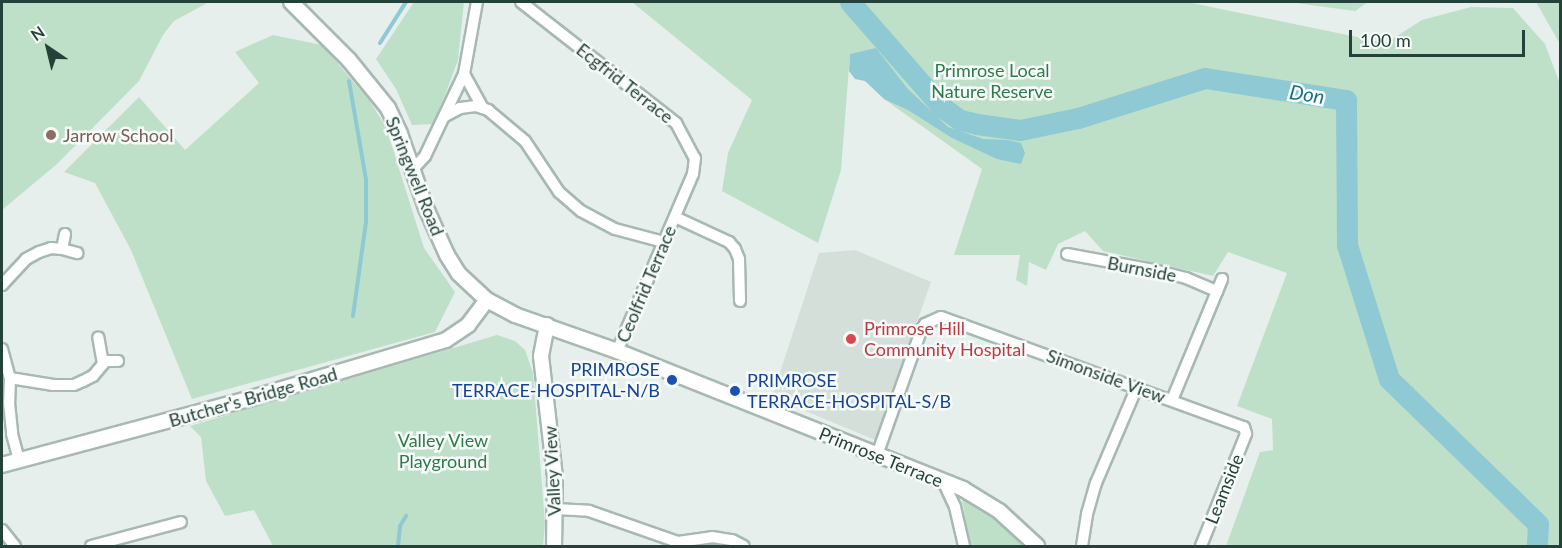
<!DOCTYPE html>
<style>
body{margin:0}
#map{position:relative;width:1562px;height:548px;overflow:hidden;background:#e6efeb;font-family:Lato,sans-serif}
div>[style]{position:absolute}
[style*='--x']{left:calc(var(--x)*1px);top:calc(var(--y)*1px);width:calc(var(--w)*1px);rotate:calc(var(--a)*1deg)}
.built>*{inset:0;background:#d4dfda}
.green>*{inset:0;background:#bfe0c8}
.water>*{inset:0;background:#8ec9d4}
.stream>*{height:4px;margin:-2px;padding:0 2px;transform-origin:2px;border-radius:2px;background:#8ec9d4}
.river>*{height:21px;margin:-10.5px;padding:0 10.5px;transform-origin:10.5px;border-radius:10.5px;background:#8ec9d4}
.roads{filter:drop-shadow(2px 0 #a8b8b2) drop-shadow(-2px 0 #a8b8b2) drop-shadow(0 2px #a8b8b2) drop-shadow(0 -2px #a8b8b2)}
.minor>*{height:10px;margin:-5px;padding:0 5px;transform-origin:5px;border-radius:5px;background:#fff}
.tertiary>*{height:14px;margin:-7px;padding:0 7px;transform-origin:7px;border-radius:7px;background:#fff}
.dots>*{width:16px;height:16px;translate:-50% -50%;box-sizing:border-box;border:3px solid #f7fbf9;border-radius:50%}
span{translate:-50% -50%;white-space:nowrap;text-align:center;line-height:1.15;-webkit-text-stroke:5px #f7fbf9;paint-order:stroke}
.park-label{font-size:18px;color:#2d7a4b}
.street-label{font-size:18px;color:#24423a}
.education-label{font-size:18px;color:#785e54}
.left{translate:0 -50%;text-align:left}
.health-label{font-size:18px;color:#be3a42}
.transit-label{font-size:18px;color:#164399}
.right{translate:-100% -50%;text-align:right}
.water-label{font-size:20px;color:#1c6f80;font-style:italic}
.frame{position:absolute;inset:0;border:3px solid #24423a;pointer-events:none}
.north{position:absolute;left:18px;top:18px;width:60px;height:60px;-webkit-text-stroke:4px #f7fbf9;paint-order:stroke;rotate:325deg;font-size:16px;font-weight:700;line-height:24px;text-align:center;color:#24423a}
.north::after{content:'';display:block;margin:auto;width:21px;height:27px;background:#24423a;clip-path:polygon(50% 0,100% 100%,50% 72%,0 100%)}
.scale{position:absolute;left:1349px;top:30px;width:176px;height:27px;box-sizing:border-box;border:3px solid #24423a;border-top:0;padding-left:8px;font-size:18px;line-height:21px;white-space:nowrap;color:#24423a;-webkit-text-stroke:4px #f7fbf9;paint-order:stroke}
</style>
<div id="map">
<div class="built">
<i style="clip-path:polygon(855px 250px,931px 282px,875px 440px,772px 397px,819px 253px)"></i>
</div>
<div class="green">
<i style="clip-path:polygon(2px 2px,209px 2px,174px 21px,163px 35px,139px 81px,57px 164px,2px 210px)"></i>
<i style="clip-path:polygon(414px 2px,464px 2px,458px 60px,445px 95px,432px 124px,412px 125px,396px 89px,376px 59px)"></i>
<i style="clip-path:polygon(632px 2px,1187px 2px,1386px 43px,1422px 20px,1471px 7px,1513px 8px,1545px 44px,1560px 84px,1560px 546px,1226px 546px,1260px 452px,1273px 450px,1272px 419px,1237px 406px,1287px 273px,1228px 252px,1213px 276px,1103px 251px,1085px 231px,1058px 244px,1046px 270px,1029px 262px,1027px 286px,1016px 280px,1020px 255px,954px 255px,982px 169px,884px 99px,876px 49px,850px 54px,841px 170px,818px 243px,722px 191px,728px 153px,752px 100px)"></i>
<i style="clip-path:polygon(1288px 2px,1368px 2px,1355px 11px)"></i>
<i style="clip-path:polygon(1536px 2px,1560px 2px,1560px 44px)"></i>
<i style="clip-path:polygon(273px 35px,322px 45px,369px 100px,386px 127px,424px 248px,455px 292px,435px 332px,192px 399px,131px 250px,95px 183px,64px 172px,139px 97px,185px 150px,259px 83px,235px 52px)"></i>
<i style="clip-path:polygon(497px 335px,515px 341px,525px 350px,533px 373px,545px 523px,543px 546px,273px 546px,254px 510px,225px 516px,206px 481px,201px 437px,190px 426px)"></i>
<i style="clip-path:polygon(962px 499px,976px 503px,997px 518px,1028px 546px,970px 546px)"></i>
</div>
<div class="water">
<i style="clip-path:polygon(876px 48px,907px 88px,948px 127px,983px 139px,1008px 140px,1021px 143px,1025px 153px,1021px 164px,997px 159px,952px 138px,908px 110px,884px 99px,865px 81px,855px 79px,849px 71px,850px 54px)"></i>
</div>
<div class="stream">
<i style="--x:380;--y:43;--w:49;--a:-57.6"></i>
<i style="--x:349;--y:81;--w:99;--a:80.2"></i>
<i style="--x:366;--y:179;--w:43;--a:90"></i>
<i style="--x:366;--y:222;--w:95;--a:97.9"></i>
<i style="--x:398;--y:546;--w:20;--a:-84"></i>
<i style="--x:400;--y:526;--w:12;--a:-59"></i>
</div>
<div class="river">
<i style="--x:850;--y:2;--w:140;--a:48.8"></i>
<i style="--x:942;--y:107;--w:22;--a:36"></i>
<i style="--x:960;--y:120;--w:17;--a:13"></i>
<i style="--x:977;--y:124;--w:43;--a:7.9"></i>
<i style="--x:1020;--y:130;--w:59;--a:-11.7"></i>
<i style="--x:1078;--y:118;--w:133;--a:-17.5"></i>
<i style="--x:1205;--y:78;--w:143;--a:8.9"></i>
<i style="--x:1346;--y:100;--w:145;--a:89.6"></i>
<i style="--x:1347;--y:245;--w:140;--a:72.6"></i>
<i style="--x:1389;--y:379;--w:208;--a:44.2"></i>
<i style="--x:1538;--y:524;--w:22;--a:93"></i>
</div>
<div class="roads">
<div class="minor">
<i style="--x:521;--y:2;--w:197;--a:38"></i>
<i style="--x:676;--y:123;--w:40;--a:62"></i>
<i style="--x:695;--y:158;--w:16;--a:97"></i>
<i style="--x:693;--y:174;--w:193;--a:113.2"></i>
<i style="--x:464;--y:74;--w:39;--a:61"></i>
<i style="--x:445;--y:116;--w:17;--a:-28"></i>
<i style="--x:460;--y:108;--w:16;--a:-7"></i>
<i style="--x:476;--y:106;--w:13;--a:18"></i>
<i style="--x:488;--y:110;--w:48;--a:40"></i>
<i style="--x:525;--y:141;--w:61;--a:56.3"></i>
<i style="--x:559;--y:192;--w:29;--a:41"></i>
<i style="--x:581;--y:211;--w:38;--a:28"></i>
<i style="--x:615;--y:229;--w:51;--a:14.9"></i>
<i style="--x:413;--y:169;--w:18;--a:-47"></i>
<i style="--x:425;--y:156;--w:91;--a:-64.6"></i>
<i style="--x:464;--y:74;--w:73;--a:-79.8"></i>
<i style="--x:675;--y:217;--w:60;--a:24.8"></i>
<i style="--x:729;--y:242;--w:9;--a:49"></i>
<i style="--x:735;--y:249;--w:11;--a:68"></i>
<i style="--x:739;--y:259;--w:42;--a:88.6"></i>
<i style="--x:65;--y:234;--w:15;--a:101"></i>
<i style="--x:62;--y:249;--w:16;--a:15"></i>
<i style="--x:1067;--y:254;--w:88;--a:10.4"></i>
<i style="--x:1154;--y:270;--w:33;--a:14"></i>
<i style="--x:1186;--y:278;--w:34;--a:23"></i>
<i style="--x:2;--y:285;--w:35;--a:-47"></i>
<i style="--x:26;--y:259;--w:15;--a:-28"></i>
<i style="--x:39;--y:252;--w:13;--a:-18"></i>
<i style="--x:51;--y:248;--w:11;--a:5"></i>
<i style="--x:2;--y:349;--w:30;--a:75"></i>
<i style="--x:10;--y:378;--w:25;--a:92"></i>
<i style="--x:9;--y:403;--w:31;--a:84"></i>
<i style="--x:12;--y:434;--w:27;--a:75"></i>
<i style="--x:103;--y:361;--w:15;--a:0"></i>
<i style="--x:10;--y:378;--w:44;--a:9.2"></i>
<i style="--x:53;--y:385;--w:21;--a:0"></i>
<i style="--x:74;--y:385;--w:10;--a:-24"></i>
<i style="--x:83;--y:381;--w:11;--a:-27"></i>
<i style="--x:93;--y:376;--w:16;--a:-50"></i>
<i style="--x:103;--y:364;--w:27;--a:-100"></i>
<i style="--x:1172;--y:400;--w:131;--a:-67.5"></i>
<i style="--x:877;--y:455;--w:132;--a:-70.5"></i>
<i style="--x:921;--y:331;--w:8;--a:-60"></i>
<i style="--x:925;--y:324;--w:17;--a:-24"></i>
<i style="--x:941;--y:317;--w:322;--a:20"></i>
<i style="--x:1244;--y:427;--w:7;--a:74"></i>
<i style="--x:1246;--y:434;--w:121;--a:111.9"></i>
<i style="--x:943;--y:481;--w:29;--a:65"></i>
<i style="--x:955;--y:507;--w:40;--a:77"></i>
<i style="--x:556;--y:509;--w:33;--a:3"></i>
<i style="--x:589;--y:511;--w:94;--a:19.2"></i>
<i style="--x:678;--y:542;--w:6;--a:45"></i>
<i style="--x:2;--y:530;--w:21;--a:51"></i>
<i style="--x:678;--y:542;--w:34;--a:-8"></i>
<i style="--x:712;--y:537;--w:20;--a:9"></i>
<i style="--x:732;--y:540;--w:13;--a:27"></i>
<i style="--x:91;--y:546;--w:93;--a:-14.9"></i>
<i style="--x:1082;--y:546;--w:32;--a:-81"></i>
<i style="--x:1087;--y:514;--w:32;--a:-74"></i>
<i style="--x:1096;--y:483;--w:104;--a:-66.9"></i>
</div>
<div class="tertiary">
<i style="--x:291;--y:2;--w:82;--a:45"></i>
<i style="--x:349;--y:60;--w:62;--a:50.9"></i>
<i style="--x:388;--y:108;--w:29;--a:65"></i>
<i style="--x:400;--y:134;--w:78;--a:70.6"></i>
<i style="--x:426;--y:208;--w:51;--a:65.9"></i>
<i style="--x:447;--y:255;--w:22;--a:58"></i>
<i style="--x:459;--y:274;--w:38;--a:43"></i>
<i style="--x:487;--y:300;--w:32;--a:28"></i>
<i style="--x:515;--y:315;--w:108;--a:19.4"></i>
<i style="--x:617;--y:351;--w:373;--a:21.7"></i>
<i style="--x:963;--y:489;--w:42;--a:31.4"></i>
<i style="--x:999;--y:511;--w:52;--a:42.6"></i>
<i style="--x:547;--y:325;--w:32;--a:101"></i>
<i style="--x:541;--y:356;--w:122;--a:83.4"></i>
<i style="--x:555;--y:477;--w:69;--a:90.8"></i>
<i style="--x:2;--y:465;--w:262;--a:-15"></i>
<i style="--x:255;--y:397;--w:199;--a:-16.6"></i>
<i style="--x:446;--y:340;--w:27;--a:-34"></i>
<i style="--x:468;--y:325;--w:31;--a:-53"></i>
</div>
</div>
<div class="dots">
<i style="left:51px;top:135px;background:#8d6e63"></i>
<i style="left:851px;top:339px;background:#e0444e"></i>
<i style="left:672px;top:380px;background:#1a4fb4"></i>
<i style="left:735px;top:391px;background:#1a4fb4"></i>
</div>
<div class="park-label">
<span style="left:992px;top:81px">Primrose Local<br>Nature Reserve</span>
<span style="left:443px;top:451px">Valley View<br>Playground</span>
</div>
<div class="street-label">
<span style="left:625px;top:83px;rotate:38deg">Ecgfrid Terrace</span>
<span style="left:415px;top:176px;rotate:68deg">Springwell Road</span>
<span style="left:1142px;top:269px;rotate:11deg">Burnside</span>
<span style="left:646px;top:284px;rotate:-67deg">Ceolfrid Terrace</span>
<span style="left:1106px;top:376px;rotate:20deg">Simonside View</span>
<span style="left:253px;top:397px;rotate:-16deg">Butcher's Bridge Road</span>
<span style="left:881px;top:457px;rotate:22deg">Primrose Terrace</span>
<span style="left:552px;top:471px;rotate:-93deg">Valley View</span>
<span style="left:1224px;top:489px;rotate:-68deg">Leamside</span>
</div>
<div class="education-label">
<span class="left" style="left:63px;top:135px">Jarrow School</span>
</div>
<div class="health-label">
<span class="left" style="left:864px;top:339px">Primrose Hill<br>Community Hospital</span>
</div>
<div class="transit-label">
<span class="right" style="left:660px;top:380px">PRIMROSE<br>TERRACE-HOSPITAL-N/B</span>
<span class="left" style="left:747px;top:391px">PRIMROSE<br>TERRACE-HOSPITAL-S/B</span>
</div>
<div class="water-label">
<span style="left:1307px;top:94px;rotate:9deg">Don</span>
</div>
<div class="frame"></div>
<div class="north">N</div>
<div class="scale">100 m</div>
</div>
